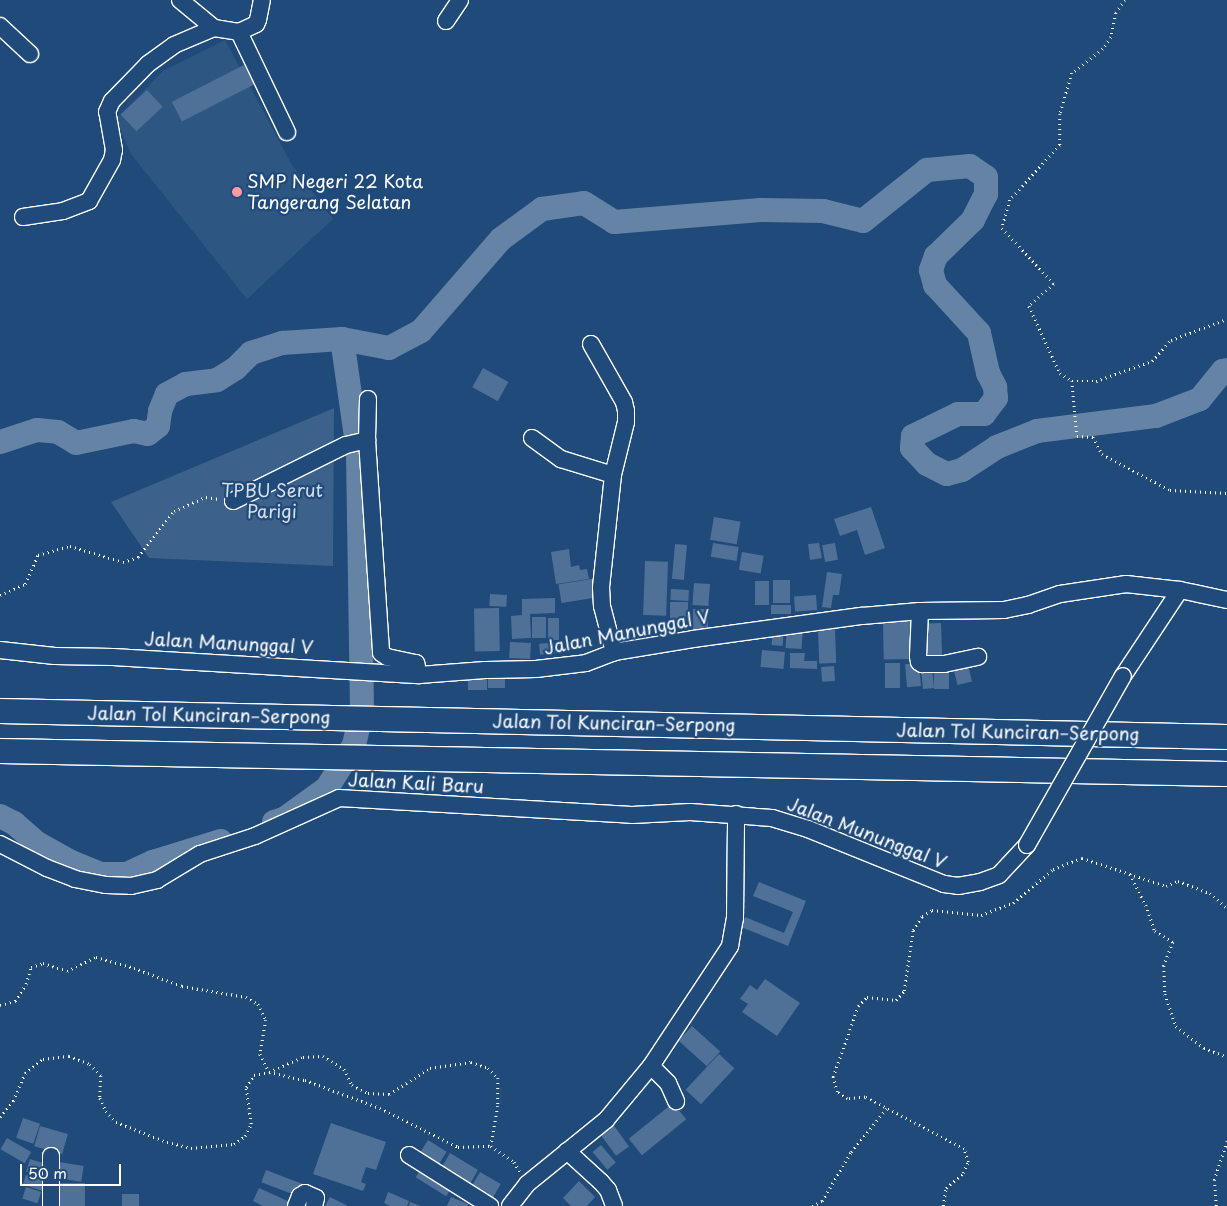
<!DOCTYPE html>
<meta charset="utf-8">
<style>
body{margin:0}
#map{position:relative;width:1227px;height:1206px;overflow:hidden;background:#1f4a7a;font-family:"Playpen Sans",sans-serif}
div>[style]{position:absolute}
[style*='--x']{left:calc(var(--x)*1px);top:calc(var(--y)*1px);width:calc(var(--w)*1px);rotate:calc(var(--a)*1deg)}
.built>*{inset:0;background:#2e5683}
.green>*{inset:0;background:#3c618b}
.river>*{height:24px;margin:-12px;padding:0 12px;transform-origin:12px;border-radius:12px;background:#6583a4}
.building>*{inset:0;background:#507197;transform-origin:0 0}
.path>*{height:2.5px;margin-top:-1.25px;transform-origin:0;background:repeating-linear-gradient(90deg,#fff 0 1px,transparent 0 5px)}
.roads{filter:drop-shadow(1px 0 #fff) drop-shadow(-1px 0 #fff) drop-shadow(0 1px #fff) drop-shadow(0 -1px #fff)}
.minor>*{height:16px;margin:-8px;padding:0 8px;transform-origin:8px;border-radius:8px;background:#1f4a7a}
.highway>*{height:24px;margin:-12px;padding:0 12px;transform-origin:12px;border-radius:12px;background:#1f4a7a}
.bridges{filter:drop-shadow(1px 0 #fff) drop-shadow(-1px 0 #fff) drop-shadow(0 1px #fff) drop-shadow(0 -1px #fff)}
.minor-bridge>*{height:16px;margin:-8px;padding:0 8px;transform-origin:8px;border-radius:8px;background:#1f4a7a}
.dots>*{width:14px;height:14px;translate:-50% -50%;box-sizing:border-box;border:2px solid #1f4a7a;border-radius:50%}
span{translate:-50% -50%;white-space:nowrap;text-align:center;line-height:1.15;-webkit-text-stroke:4.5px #1f4a7a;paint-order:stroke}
.poi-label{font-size:18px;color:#fff}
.left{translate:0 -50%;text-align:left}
.park-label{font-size:18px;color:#d8dfe8}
.street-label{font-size:18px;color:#fff}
.scale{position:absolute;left:20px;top:1164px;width:101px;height:22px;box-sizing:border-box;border:2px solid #fff;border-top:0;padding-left:6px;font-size:15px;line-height:18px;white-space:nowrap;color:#fff;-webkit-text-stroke:4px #1f4a7a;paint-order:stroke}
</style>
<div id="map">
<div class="built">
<i style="clip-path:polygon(225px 40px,292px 165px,333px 219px,247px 299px,131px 154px,116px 119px,163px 71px)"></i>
</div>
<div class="green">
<i style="clip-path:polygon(334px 408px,333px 566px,149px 558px,111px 502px)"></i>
</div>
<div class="river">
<i style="--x:0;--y:442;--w:39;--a:-18"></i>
<i style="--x:37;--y:430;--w:21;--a:5"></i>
<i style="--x:58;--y:432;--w:21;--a:31"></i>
<i style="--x:76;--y:443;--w:59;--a:-11.7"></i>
<i style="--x:134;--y:431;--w:14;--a:12"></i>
<i style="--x:148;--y:434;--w:13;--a:-39"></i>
<i style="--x:158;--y:426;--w:15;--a:-82"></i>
<i style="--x:160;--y:411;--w:18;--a:-68"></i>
<i style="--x:167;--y:394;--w:21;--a:-28"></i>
<i style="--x:186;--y:384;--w:31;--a:-7"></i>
<i style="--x:217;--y:380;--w:22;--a:-32"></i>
<i style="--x:236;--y:368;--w:21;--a:-45"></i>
<i style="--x:251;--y:353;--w:33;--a:-18"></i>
<i style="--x:282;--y:343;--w:60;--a:-3.8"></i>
<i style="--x:0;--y:816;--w:16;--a:27"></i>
<i style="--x:14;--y:823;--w:30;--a:41"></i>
<i style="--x:37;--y:843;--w:39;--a:29"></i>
<i style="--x:71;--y:862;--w:31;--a:22"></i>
<i style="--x:100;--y:874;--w:27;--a:0"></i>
<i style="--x:127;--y:874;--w:29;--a:-25"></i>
<i style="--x:153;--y:862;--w:71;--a:-17.2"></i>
<i style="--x:274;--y:822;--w:10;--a:-17"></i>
<i style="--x:284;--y:819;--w:53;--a:-35.8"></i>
<i style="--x:327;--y:788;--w:51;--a:-57.9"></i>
<i style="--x:354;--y:745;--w:37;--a:-77"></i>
<i style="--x:362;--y:709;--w:258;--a:-90.9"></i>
<i style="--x:358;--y:451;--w:113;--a:-98.1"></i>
<i style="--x:342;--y:339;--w:48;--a:10.8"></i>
<i style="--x:389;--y:348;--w:36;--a:-28"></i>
<i style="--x:421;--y:331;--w:122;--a:-49"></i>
<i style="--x:501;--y:239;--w:51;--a:-36.2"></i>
<i style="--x:542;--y:209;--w:42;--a:-8.1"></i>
<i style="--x:584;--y:203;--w:36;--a:32"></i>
<i style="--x:614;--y:222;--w:147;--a:-4.7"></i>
<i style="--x:761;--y:210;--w:62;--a:0.9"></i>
<i style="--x:823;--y:211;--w:41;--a:14"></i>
<i style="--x:863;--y:221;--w:82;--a:-38.6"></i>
<i style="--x:927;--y:170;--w:43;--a:-5.3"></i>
<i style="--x:970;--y:166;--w:19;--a:35"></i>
<i style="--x:986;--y:177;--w:17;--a:90"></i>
<i style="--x:986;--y:194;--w:29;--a:117"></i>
<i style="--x:973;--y:220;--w:52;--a:135.8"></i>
<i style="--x:936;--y:256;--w:15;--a:110"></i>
<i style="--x:931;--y:270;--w:16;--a:75"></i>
<i style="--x:935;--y:285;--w:65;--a:47.5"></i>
<i style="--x:979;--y:333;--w:41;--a:77.3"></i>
<i style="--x:988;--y:373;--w:16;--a:63"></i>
<i style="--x:995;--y:387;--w:11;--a:85"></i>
<i style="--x:996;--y:398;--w:20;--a:127"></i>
<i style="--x:984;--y:414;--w:26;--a:180"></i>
<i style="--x:958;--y:414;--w:50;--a:153.9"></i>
<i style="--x:913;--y:436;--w:12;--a:95"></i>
<i style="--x:912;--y:448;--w:22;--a:47"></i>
<i style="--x:927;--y:464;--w:22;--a:27"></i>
<i style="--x:947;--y:474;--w:16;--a:-15"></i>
<i style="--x:962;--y:470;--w:42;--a:-33.3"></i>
<i style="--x:997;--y:447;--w:43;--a:-21.8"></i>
<i style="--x:1037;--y:431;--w:120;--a:-7.2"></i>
<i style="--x:1156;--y:416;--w:47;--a:-21.1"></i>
<i style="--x:1200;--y:399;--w:36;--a:-51"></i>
<i style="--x:1223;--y:371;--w:4;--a:-14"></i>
</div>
<div class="building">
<i style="left:244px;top:65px;width:22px;height:81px;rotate:63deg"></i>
<i style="left:147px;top:90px;width:23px;height:36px;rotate:47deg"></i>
<i style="left:483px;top:368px;width:29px;height:22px;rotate:29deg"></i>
<i style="clip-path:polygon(871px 507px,885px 548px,865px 555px,857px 530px,840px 536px,834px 519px)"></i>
<i style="left:714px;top:517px;width:27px;height:23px;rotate:10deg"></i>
<i style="left:713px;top:543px;width:26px;height:14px;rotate:9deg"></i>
<i style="clip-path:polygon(819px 543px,822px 558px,810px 560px,808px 544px)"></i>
<i style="left:835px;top:543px;width:17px;height:13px;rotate:80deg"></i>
<i style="left:675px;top:544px;width:12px;height:35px;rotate:5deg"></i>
<i style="clip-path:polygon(569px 549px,571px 567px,579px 565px,580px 570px,587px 569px,589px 579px,556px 584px,551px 552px)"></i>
<i style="left:742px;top:552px;width:22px;height:18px;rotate:10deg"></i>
<i style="left:645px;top:561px;width:23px;height:54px;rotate:2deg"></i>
<i style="clip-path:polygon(827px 572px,842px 574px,839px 595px,833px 595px,831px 608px,822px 607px)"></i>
<i style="left:598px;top:578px;width:19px;height:40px;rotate:81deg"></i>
<i style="left:773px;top:580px;width:17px;height:23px"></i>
<i style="left:755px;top:581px;width:14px;height:24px"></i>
<i style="left:694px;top:583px;width:16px;height:22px;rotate:4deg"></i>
<i style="left:671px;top:589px;width:18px;height:11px;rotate:3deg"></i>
<i style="left:490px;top:594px;width:17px;height:12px;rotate:3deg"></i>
<i style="left:816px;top:595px;width:15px;height:22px;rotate:86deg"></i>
<i style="clip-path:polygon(555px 598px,555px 613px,530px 614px,531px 638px,512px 639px,511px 616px,522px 615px,522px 599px)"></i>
<i style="left:670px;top:602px;width:18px;height:20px"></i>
<i style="left:791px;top:605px;width:9px;height:20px;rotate:90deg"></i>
<i style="left:499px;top:608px;width:43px;height:25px;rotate:89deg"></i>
<i style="left:693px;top:609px;width:15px;height:24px"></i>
<i style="left:546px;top:617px;width:21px;height:14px;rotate:90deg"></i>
<i style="left:548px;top:618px;width:11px;height:22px"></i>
<i style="left:911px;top:619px;width:40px;height:28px;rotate:89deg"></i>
<i style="left:941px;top:623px;width:32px;height:19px;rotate:88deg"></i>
<i style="left:787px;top:627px;width:16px;height:21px;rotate:4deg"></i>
<i style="left:773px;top:629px;width:11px;height:16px;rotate:5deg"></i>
<i style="left:835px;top:629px;width:34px;height:17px;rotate:88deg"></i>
<i style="left:510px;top:642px;width:21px;height:16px;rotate:3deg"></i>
<i style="left:559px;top:642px;width:11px;height:20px;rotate:85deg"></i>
<i style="left:762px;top:650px;width:23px;height:17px;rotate:5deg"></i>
<i style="clip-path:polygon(790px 653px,805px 653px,804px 661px,817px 661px,817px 669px,790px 668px)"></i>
<i style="left:967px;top:661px;width:21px;height:15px;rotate:76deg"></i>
<i style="left:885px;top:663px;width:15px;height:25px"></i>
<i style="left:919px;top:663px;width:23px;height:14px;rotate:85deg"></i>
<i style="left:834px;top:666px;width:15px;height:13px;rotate:86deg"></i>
<i style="left:932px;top:666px;width:22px;height:11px;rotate:85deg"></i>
<i style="left:934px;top:666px;width:15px;height:23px"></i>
<i style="left:505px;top:672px;width:16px;height:17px;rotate:90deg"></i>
<i style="left:487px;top:673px;width:17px;height:19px;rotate:90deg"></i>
<i style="clip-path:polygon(759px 882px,806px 901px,788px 946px,741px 927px,745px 917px,784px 933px,793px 912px,753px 896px)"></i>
<i style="clip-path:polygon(765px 979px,800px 1003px,777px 1036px,742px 1012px,748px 1004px,740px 999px,750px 985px,757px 990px)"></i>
<i style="left:692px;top:1026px;width:38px;height:20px;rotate:42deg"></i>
<i style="left:719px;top:1054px;width:21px;height:49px;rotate:43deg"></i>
<i style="left:673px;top:1103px;width:21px;height:57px;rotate:51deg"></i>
<i style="left:23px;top:1118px;width:18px;height:21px;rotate:19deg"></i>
<i style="clip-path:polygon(331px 1123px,386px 1142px,376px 1170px,366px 1167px,361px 1182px,366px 1184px,363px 1191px,313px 1174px)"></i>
<i style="left:612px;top:1123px;width:29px;height:16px;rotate:54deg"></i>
<i style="left:40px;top:1126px;width:29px;height:21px;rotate:16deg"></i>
<i style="left:7px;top:1138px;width:28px;height:13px;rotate:30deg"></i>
<i style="left:428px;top:1140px;width:22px;height:21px;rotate:32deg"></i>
<i style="left:601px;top:1145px;width:23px;height:11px;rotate:50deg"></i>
<i style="clip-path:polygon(450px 1153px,478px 1170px,470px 1184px,439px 1172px)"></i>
<i style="left:30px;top:1159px;width:17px;height:13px;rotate:17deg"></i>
<i style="left:59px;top:1162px;width:25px;height:16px;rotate:9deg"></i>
<i style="left:422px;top:1167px;width:36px;height:12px;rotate:32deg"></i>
<i style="left:266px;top:1170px;width:39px;height:13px;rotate:21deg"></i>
<i style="left:480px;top:1172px;width:24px;height:16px;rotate:30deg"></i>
<i style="left:26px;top:1175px;width:20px;height:10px;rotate:18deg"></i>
<i style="clip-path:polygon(579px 1181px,595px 1197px,587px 1206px,571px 1206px,563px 1198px)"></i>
<i style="left:85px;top:1183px;width:23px;height:27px;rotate:90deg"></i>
<i style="left:26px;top:1187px;width:16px;height:12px;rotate:18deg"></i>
<i style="clip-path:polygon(259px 1188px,292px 1203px,291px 1206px,263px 1206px,253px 1201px)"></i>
<i style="clip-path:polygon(388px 1192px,409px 1201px,407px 1206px,390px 1206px,384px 1203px)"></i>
<i style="left:139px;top:1194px;width:12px;height:17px;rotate:90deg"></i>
<i style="clip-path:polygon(330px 1197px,348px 1206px,325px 1206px)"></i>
<i style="clip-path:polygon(451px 1197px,468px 1204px,468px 1206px,447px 1206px)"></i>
<i style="clip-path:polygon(410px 1202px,421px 1206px,409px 1206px)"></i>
</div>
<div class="path">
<i style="--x:1125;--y:0;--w:16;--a:125"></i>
<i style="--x:1116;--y:13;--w:25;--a:102"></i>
<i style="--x:1111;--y:37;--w:14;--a:124"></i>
<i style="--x:1103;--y:49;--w:39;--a:142"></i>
<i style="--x:1072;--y:73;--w:43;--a:106.3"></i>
<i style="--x:1060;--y:114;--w:31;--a:90"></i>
<i style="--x:1060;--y:145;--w:74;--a:132.3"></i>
<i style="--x:1010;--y:200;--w:29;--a:106"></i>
<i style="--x:1002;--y:228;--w:76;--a:47.1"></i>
<i style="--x:1054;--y:284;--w:33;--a:139"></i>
<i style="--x:1029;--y:306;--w:74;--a:65.2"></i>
<i style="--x:1060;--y:373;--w:14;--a:34"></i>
<i style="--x:1072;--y:381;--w:24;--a:0"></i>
<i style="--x:1096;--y:381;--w:59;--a:-19.7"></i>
<i style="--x:1152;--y:361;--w:28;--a:-48"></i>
<i style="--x:1171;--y:340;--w:60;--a:-20.6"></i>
<i style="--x:1072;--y:381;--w:55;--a:84.8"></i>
<i style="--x:1077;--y:436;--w:16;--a:4"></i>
<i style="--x:1093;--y:437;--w:19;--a:62"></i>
<i style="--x:1102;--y:454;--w:77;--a:27.9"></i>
<i style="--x:1170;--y:490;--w:57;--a:3"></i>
<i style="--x:0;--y:595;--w:27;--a:-24"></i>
<i style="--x:25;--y:584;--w:32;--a:-66"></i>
<i style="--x:38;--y:555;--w:33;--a:-16"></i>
<i style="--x:70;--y:546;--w:55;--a:16.8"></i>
<i style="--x:123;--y:562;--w:16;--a:-18"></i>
<i style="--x:138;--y:557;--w:58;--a:-52"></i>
<i style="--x:174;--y:511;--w:35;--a:-24"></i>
<i style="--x:206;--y:497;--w:13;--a:9"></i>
<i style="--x:1130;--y:874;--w:35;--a:63"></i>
<i style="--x:1146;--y:905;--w:28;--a:71"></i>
<i style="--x:1155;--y:931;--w:21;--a:31"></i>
<i style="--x:1173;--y:942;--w:26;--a:111"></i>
<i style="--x:1164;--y:966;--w:28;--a:88"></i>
<i style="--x:1165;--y:994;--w:34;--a:71"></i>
<i style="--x:1176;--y:1026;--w:36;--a:38"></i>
<i style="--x:1204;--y:1048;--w:25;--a:21"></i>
<i style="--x:0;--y:1005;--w:16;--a:-15"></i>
<i style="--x:15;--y:1001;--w:20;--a:-57"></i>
<i style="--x:26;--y:984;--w:18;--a:-74"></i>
<i style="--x:31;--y:967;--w:13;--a:-18"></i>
<i style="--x:43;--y:963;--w:25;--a:18"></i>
<i style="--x:67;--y:971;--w:32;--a:-26"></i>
<i style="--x:96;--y:957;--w:40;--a:16"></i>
<i style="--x:134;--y:968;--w:51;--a:20.6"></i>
<i style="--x:182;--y:986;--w:65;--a:9.8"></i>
<i style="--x:246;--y:997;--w:14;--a:30"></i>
<i style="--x:258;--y:1004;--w:18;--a:63"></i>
<i style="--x:266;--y:1020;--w:35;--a:100"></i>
<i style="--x:260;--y:1054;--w:20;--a:63"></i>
<i style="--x:269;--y:1072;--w:37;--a:-24"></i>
<i style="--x:303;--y:1057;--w:20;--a:-3"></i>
<i style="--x:323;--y:1056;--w:25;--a:32"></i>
<i style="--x:344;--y:1069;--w:18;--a:63"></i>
<i style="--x:352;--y:1085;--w:18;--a:27"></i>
<i style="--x:368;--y:1093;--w:21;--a:3"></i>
<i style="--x:389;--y:1094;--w:49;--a:-32.4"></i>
<i style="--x:430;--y:1068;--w:41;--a:-8.3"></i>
<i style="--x:471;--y:1062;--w:18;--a:19"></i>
<i style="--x:488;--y:1068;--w:14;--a:45"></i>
<i style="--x:498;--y:1078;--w:28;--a:90"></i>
<i style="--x:498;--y:1106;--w:41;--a:99.9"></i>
<i style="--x:0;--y:1117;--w:21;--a:-51"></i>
<i style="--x:13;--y:1101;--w:30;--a:-67"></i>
<i style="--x:25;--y:1073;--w:23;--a:-38"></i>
<i style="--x:43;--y:1059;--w:26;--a:-7"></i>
<i style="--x:69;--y:1056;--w:22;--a:21"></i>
<i style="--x:90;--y:1064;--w:16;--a:47"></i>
<i style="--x:101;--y:1076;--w:22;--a:93"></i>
<i style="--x:100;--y:1098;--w:14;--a:65"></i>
<i style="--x:106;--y:1111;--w:15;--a:48"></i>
<i style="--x:116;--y:1122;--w:55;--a:21.4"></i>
<i style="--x:167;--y:1142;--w:25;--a:14"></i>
<i style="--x:191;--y:1148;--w:43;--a:-5.3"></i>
<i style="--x:234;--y:1144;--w:14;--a:-36"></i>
<i style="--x:245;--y:1136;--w:13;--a:-63"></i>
<i style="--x:251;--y:1124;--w:37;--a:-98"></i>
<i style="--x:246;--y:1087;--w:14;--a:-56"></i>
<i style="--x:254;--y:1075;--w:15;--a:-11"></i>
<i style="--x:269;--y:1072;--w:37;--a:13"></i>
<i style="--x:305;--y:1080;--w:80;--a:20.5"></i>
<i style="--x:380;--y:1108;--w:87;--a:26.6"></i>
<i style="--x:458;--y:1147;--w:33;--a:-2"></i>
<i style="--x:491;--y:1146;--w:28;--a:35"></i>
<i style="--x:514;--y:1162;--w:12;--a:59"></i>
<i style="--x:812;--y:1206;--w:11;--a:-27"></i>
<i style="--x:822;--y:1201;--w:57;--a:-59.4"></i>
<i style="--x:851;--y:1152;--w:57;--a:-50.7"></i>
<i style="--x:943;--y:1206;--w:18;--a:-81"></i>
<i style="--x:946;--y:1188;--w:23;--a:-41"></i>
<i style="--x:963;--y:1173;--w:12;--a:-66"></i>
<i style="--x:968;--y:1162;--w:14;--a:-107"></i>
<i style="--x:964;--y:1149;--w:112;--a:-152.3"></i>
<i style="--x:865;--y:1097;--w:18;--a:174"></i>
<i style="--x:847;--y:1099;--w:12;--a:-145"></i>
<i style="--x:837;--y:1092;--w:16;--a:-105"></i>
<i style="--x:833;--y:1077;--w:75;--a:-70.6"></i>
<i style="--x:858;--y:1006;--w:13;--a:-45"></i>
<i style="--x:867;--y:997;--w:29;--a:6"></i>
<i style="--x:896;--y:1000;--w:12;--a:-48"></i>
<i style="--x:904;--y:991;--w:62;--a:-81.6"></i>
<i style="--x:913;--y:930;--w:17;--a:-57"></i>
<i style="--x:922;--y:916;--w:12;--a:-31"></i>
<i style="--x:932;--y:910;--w:49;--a:5.8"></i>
<i style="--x:981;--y:915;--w:34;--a:-21"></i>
<i style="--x:1013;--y:903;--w:52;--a:-40.4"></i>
<i style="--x:1053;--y:869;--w:31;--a:-21"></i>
<i style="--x:1082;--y:858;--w:89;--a:18.4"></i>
<i style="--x:1166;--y:886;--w:13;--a:-23"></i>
<i style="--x:1178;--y:881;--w:34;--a:21"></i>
<i style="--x:1210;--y:893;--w:23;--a:41"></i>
<i style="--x:1216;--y:1206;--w:26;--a:-94"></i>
<i style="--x:1214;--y:1180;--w:41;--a:-71.6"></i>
</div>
<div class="roads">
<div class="minor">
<i style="--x:180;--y:0;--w:44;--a:39.5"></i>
<i style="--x:214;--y:28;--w:25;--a:9"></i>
<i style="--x:239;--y:32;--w:19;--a:-25"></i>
<i style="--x:256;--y:24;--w:4;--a:-63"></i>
<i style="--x:258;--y:20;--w:20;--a:-79"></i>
<i style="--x:446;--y:21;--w:25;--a:-56"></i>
<i style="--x:0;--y:26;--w:41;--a:43"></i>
<i style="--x:239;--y:32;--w:111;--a:64.4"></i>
<i style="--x:23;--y:217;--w:40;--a:-8.5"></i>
<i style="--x:63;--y:211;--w:28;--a:-21"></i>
<i style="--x:89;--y:201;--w:47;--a:-60.7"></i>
<i style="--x:112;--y:160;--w:10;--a:-79"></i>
<i style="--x:114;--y:150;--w:39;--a:-100"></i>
<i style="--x:107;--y:112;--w:12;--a:-66"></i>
<i style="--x:112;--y:101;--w:52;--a:-45.8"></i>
<i style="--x:148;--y:64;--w:32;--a:-36"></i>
<i style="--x:174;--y:45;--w:43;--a:-23"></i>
<i style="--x:591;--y:344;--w:67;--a:60.4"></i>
<i style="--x:624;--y:402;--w:9;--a:77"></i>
<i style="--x:626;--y:411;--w:11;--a:90"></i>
<i style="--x:626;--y:422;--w:55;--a:103.8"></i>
<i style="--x:613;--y:475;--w:113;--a:96.1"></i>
<i style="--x:601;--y:587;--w:19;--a:87"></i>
<i style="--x:602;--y:606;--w:48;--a:75.4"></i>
<i style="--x:368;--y:399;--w:41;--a:91.4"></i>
<i style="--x:367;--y:440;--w:213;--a:86.2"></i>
<i style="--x:381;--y:653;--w:7;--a:34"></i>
<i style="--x:387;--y:657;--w:30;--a:12"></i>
<i style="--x:416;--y:663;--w:12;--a:76"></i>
<i style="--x:532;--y:438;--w:36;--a:36"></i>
<i style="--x:561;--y:459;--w:54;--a:17.1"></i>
<i style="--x:233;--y:501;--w:126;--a:-26.4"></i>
<i style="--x:346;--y:445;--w:22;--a:-13"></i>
<i style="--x:920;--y:611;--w:45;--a:92.5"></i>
<i style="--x:918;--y:656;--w:6;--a:81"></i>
<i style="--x:919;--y:662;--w:4;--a:34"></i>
<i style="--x:922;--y:664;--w:22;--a:0"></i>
<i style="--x:944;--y:664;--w:35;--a:-12"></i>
<i style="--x:0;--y:650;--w:55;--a:6.2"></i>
<i style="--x:55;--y:656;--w:58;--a:1"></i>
<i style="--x:113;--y:657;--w:307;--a:3.4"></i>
<i style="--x:419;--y:675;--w:66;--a:-4.3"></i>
<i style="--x:485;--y:670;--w:51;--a:-1.1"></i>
<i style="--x:536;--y:669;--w:50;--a:-6.8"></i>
<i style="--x:586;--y:663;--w:30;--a:-21"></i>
<i style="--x:614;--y:652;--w:80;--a:-9.3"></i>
<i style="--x:693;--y:639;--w:171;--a:-7.8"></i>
<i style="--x:862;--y:616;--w:58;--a:-4.9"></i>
<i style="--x:920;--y:611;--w:84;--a:-0.7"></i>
<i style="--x:1004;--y:610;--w:25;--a:-12"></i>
<i style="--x:1028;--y:605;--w:34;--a:-19"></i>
<i style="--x:1060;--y:594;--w:67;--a:-8.6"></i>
<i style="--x:1126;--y:584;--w:54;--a:6.3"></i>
<i style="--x:1180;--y:590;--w:48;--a:12"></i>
<i style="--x:1123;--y:676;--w:103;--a:-56.5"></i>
<i style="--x:0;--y:844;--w:53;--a:27.1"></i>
<i style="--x:47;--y:868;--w:30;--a:21"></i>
<i style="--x:75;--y:879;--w:32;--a:11"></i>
<i style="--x:106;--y:885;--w:25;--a:2"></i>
<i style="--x:131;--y:886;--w:27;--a:-13"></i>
<i style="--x:157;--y:880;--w:50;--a:-31.2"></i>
<i style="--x:200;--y:854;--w:58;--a:-18.1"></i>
<i style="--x:255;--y:836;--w:92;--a:-24.3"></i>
<i style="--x:339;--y:798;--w:293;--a:3.3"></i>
<i style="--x:632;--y:815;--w:58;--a:-3"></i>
<i style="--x:690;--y:812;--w:82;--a:4.2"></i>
<i style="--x:772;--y:818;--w:38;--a:17"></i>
<i style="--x:808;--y:829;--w:147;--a:22"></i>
<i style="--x:944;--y:884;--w:14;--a:8"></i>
<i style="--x:958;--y:886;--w:22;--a:-10"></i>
<i style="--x:980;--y:882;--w:20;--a:-20"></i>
<i style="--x:999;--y:875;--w:41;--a:-47"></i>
<i style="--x:651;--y:1066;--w:24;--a:45"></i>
<i style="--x:668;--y:1083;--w:20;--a:66"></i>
<i style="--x:567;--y:1151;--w:46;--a:42.4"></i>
<i style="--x:601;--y:1182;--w:11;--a:49"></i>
<i style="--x:608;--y:1190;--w:17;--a:69"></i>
<i style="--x:409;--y:1155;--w:96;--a:32.2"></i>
<i style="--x:51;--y:1156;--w:50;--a:90"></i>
<i style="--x:296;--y:1206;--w:11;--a:-68"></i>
<i style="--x:300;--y:1196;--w:6;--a:-31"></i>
<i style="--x:305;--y:1193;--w:12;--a:24"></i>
<i style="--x:316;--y:1198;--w:8;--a:104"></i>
<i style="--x:510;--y:1206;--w:28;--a:-52"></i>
<i style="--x:527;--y:1184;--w:102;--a:-39"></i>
<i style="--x:606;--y:1120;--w:70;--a:-50.2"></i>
<i style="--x:651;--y:1066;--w:144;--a:-56.6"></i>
<i style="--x:730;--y:946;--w:28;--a:-80"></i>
<i style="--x:735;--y:918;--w:104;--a:-89.4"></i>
</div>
<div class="highway">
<i style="--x:0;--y:711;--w:1227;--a:1.21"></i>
<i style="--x:0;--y:751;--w:1227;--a:1.07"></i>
</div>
</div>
<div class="bridges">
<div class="minor-bridge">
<i style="--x:1027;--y:845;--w:194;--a:-60.4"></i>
</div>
</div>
<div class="dots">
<i style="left:237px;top:192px;background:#ff9aa2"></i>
</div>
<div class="poi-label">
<span class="left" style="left:247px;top:192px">SMP Negeri 22 Kota<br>Tangerang Selatan</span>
</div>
<div class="park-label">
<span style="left:272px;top:501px">TPBU Serut<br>Parigi</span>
</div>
<div class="street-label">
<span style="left:627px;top:632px;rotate:-11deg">Jalan Manunggal V</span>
<span style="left:229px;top:643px;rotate:3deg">Jalan Manunggal V</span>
<span style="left:209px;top:715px;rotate:1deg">Jalan Tol Kunciran–Serpong</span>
<span style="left:614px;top:723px;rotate:1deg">Jalan Tol Kunciran–Serpong</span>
<span style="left:1018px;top:732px;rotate:1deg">Jalan Tol Kunciran–Serpong</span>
<span style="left:416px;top:783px;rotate:3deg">Jalan Kali Baru</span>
<span style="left:867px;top:833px;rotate:21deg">Jalan Mununggal V</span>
</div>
<div class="scale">50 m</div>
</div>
